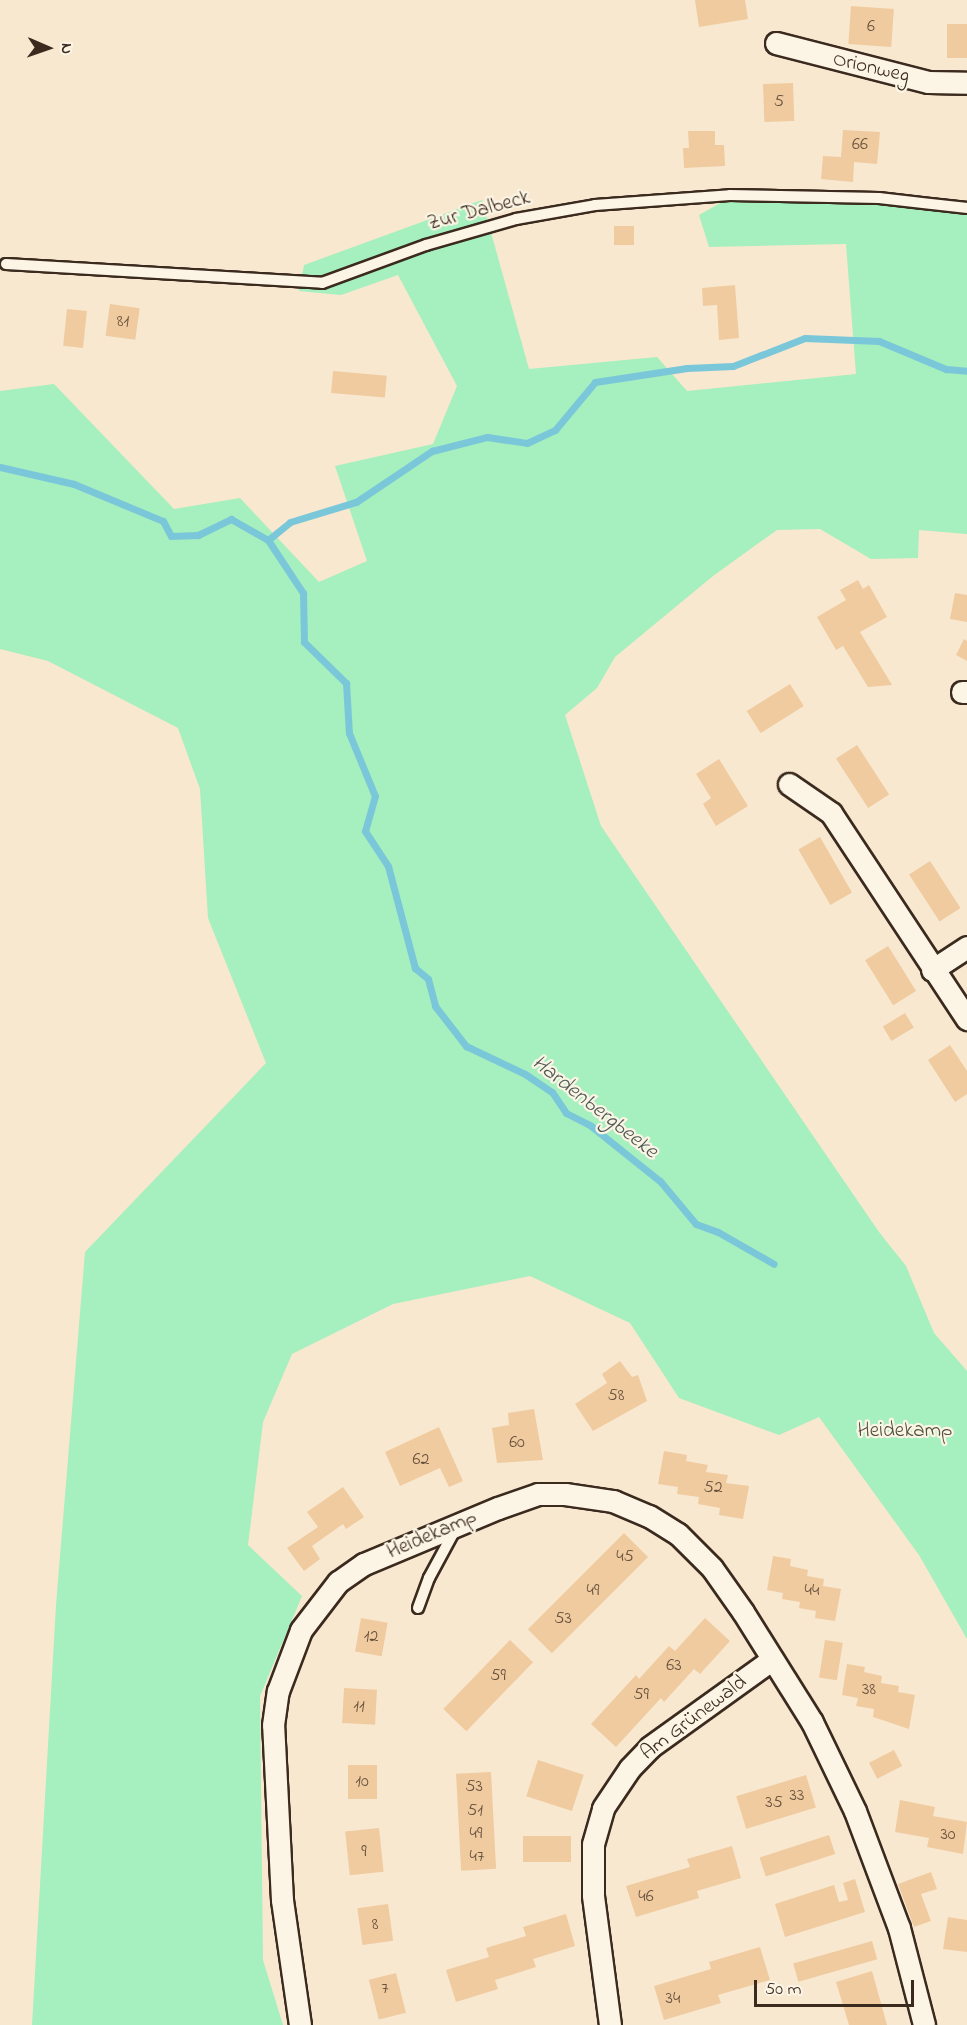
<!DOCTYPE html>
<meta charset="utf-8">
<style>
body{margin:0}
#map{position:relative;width:967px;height:2025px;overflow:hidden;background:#f8e8d0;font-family:"Indie Flower",sans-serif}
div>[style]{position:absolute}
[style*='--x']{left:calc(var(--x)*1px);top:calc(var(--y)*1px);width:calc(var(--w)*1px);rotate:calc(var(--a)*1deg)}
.green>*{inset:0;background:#a6efbe}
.stream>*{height:7px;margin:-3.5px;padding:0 3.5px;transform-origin:3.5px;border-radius:3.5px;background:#7bc7da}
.building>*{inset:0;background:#f0cba0;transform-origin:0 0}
.roads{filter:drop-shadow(2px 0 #3b2a1e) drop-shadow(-2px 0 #3b2a1e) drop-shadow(0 2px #3b2a1e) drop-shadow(0 -2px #3b2a1e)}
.lane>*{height:10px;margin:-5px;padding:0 5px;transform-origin:5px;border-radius:5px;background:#fcf5e5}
.street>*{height:21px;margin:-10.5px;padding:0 10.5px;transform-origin:10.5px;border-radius:10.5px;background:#fcf5e5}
span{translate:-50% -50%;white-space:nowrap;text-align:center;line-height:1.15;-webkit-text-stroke:4.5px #fcf5e5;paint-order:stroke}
.number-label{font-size:18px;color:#68523e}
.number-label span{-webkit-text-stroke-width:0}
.street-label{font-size:21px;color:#3b2a1e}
.park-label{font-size:21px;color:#50513e}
.water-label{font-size:22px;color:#4e5956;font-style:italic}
.north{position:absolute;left:18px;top:18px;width:60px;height:60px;-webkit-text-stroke:4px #fcf5e5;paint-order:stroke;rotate:92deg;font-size:16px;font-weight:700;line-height:24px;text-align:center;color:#3b2a1e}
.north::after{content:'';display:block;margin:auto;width:21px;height:27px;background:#3b2a1e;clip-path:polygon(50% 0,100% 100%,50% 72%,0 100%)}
.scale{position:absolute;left:754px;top:1980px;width:160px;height:27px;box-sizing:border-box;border:3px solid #3b2a1e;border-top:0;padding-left:8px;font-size:18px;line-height:21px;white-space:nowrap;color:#3b2a1e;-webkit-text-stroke:4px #fcf5e5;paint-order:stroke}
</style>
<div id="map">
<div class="green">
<i style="clip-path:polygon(482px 200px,529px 369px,657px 357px,687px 391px,856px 374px,846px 244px,709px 247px,699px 215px,722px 202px,879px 204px,967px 215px,967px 534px,919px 530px,918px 558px,871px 559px,820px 529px,777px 530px,713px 576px,615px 657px,597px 688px,565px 715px,601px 826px,879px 1232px,906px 1266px,934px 1333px,967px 1371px,967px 1639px,919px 1555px,819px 1417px,779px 1435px,679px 1398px,630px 1323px,530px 1276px,393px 1304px,292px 1354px,263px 1422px,248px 1545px,302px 1596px,260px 1696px,263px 1960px,283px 2025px,32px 2025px,56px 1605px,85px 1252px,266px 1063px,208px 918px,200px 789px,178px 728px,48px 661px,0 649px,0 391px,54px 384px,174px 509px,240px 498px,319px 582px,367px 561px,335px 466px,433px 444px,457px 386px,398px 275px,341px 295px,299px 291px,304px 265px)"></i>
</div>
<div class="stream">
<i style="--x:0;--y:467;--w:76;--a:12.9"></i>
<i style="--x:74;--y:484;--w:96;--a:22.6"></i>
<i style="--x:163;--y:521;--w:17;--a:62"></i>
<i style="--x:171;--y:536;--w:27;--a:-2"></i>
<i style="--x:198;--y:535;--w:37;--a:-26"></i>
<i style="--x:231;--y:519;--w:43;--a:29.6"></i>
<i style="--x:268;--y:540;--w:28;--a:-39"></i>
<i style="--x:290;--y:522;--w:69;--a:-16.9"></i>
<i style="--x:356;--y:502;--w:92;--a:-33.9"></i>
<i style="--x:432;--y:451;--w:57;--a:-14.3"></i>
<i style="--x:487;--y:437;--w:40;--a:8.5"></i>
<i style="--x:527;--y:443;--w:31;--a:-25"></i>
<i style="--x:555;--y:430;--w:62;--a:-50.2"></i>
<i style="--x:595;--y:382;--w:93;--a:-8.7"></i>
<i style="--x:687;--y:368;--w:46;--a:-2.5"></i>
<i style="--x:733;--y:366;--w:77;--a:-21.3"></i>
<i style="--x:805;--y:338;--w:74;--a:2.3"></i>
<i style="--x:879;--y:341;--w:73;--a:22.7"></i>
<i style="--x:946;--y:369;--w:21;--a:5"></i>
<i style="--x:268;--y:540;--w:64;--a:56.6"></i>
<i style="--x:303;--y:593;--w:49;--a:88.8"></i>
<i style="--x:304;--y:642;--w:59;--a:44.3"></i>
<i style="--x:346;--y:683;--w:50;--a:86.6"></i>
<i style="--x:349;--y:733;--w:68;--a:67.6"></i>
<i style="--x:375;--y:796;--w:36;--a:106"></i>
<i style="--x:365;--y:831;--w:42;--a:56.7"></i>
<i style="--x:388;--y:866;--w:106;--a:75.2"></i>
<i style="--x:415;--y:968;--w:17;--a:40"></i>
<i style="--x:428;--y:979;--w:28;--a:75"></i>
<i style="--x:435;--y:1006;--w:51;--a:52.2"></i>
<i style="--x:466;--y:1046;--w:65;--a:25.4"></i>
<i style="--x:525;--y:1074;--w:32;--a:34"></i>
<i style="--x:552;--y:1092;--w:25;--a:56"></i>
<i style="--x:566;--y:1113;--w:28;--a:27"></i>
<i style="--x:591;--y:1126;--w:88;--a:38.6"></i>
<i style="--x:660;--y:1181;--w:56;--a:50.1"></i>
<i style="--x:696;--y:1224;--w:23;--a:20"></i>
<i style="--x:718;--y:1232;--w:64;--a:29.7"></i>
</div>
<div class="building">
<i style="clip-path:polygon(695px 0,745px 0,748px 19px,699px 27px)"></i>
<i style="left:851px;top:6px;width:43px;height:38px;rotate:4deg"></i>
<i style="left:947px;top:24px;width:20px;height:34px"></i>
<i style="left:793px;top:83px;width:38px;height:30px;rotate:88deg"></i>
<i style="clip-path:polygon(843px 130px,880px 132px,877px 164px,854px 162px,853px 182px,821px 179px,823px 156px,841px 157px)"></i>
<i style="clip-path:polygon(688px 131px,715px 131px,715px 145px,724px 145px,725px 166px,684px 168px,683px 148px,689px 148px)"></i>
<i style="left:614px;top:226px;width:20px;height:19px"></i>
<i style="clip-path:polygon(735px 285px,739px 338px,719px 340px,717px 305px,703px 306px,702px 288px)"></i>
<i style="left:110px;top:304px;width:30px;height:32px;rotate:8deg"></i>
<i style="left:67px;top:309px;width:20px;height:37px;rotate:6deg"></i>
<i style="left:333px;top:371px;width:54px;height:22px;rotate:5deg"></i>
<i style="clip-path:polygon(858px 580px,863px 589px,869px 585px,887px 617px,860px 632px,892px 685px,868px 687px,843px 646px,836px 650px,817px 617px,846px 600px,840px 590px)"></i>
<i style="clip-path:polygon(955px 593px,967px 595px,967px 622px,950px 619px)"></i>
<i style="clip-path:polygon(964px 639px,967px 641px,967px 661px,956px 655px)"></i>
<i style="left:790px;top:684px;width:26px;height:51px;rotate:58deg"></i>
<i style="left:857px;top:745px;width:59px;height:25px;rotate:57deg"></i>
<i style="clip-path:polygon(719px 759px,748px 806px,716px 826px,703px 804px,711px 798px,696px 774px)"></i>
<i style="left:820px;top:837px;width:64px;height:25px;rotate:60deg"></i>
<i style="left:930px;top:861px;width:56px;height:25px;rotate:57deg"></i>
<i style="left:888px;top:946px;width:53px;height:27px;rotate:58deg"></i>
<i style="left:905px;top:1013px;width:17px;height:26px;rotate:59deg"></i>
<i style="clip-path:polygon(950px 1045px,967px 1071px,967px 1094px,955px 1102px,928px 1060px)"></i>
<i style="clip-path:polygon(620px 1361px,632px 1377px,638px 1375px,647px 1401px,593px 1431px,575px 1404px,607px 1383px,602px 1374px)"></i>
<i style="clip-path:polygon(534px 1409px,543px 1460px,497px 1463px,492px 1428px,509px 1425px,508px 1413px)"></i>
<i style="clip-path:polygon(439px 1427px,463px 1481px,449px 1487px,440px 1468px,400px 1486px,385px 1452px)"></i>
<i style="clip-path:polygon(664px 1451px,687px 1455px,686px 1461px,708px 1465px,706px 1472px,728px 1475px,726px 1483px,749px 1486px,743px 1519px,719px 1515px,720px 1508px,698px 1504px,699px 1497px,677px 1494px,678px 1487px,658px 1484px)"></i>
<i style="clip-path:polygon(343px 1487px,364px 1517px,346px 1529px,343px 1524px,312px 1546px,320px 1559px,304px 1571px,287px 1548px,318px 1527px,307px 1512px)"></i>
<i style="left:624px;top:1533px;width:34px;height:136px;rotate:45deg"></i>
<i style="clip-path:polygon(773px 1556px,791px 1559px,790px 1566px,808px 1570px,807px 1576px,824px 1579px,823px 1586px,841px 1589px,835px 1621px,815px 1618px,816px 1611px,799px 1608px,800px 1602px,782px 1599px,783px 1593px,767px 1590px)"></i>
<i style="left:361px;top:1618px;width:27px;height:34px;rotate:10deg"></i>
<i style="clip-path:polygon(705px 1618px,730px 1641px,700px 1674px,694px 1669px,664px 1702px,661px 1698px,616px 1747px,591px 1724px,636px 1675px,639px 1679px,669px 1646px,675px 1651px)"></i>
<i style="left:510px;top:1640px;width:32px;height:96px;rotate:44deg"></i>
<i style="left:825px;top:1640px;width:18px;height:38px;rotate:9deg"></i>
<i style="clip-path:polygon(847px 1664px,865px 1667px,864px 1672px,882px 1676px,881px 1683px,899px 1686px,898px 1692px,915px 1695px,909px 1729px,873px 1717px,874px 1709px,856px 1706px,858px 1698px,842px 1695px)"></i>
<i style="left:344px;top:1688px;width:33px;height:35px;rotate:3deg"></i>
<i style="left:894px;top:1750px;width:18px;height:28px;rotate:63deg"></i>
<i style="left:538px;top:1760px;width:48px;height:38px;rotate:18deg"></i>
<i style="left:348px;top:1765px;width:29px;height:34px"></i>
<i style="left:491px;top:1772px;width:97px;height:35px;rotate:87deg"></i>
<i style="left:806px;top:1775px;width:34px;height:73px;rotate:73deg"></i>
<i style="clip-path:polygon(900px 1800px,935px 1807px,933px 1816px,967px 1822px,963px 1854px,927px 1847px,929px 1838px,895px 1832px)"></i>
<i style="left:379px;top:1828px;width:44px;height:34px;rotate:84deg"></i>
<i style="left:829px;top:1835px;width:20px;height:73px;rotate:72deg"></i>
<i style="left:523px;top:1836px;width:48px;height:26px"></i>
<i style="clip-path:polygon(732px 1846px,741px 1878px,697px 1891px,699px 1898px,636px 1917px,626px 1886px,690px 1867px,687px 1859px)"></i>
<i style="clip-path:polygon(931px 1872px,937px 1889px,921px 1894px,931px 1921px,914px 1927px,898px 1884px)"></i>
<i style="clip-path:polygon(855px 1879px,865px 1912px,785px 1937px,775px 1904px,834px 1885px,839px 1902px,848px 1900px,843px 1883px)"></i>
<i style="left:388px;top:1904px;width:37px;height:31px;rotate:82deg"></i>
<i style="clip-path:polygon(566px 1914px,575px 1946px,533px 1959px,536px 1967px,495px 1980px,498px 1989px,456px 2002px,446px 1970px,489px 1957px,486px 1948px,526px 1936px,523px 1927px)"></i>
<i style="clip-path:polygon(948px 1917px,967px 1920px,967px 1952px,943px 1949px)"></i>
<i style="left:872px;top:1941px;width:19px;height:82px;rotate:74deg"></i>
<i style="clip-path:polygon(760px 1947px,770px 1980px,718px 1995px,721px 2003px,664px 2020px,654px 1986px,711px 1969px,709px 1962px)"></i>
<i style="clip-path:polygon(872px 1971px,887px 2025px,849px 2025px,836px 1982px)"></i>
<i style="left:396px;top:1973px;width:41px;height:28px;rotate:76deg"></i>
</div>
<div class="roads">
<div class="lane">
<i style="--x:6;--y:264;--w:317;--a:3.4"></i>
<i style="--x:322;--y:283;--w:111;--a:-20.1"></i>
<i style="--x:426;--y:245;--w:94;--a:-16.1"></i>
<i style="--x:516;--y:219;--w:80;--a:-10"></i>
<i style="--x:595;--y:205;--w:135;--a:-4.2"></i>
<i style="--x:730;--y:195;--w:149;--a:1.2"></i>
<i style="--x:879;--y:198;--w:89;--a:6.5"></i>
<i style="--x:418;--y:1608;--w:32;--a:-70"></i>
<i style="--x:429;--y:1578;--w:57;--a:-61.6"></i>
</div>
<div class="street">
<i style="--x:776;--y:43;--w:157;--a:14.4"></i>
<i style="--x:928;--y:82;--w:39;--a:1"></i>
<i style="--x:962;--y:692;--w:5;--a:0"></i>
<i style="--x:789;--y:784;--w:51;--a:34.6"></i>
<i style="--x:831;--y:813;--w:247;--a:56.6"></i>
<i style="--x:932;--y:970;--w:42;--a:-33.3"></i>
<i style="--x:300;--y:2025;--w:126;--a:-98.2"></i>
<i style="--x:282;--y:1900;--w:175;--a:-92.9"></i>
<i style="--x:273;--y:1725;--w:34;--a:-82"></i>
<i style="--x:278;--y:1691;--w:65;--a:-69.3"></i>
<i style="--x:301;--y:1630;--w:61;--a:-52.4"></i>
<i style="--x:338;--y:1582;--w:32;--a:-35"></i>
<i style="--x:364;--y:1564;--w:145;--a:-22.7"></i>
<i style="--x:498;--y:1508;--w:42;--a:-19.3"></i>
<i style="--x:538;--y:1494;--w:27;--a:0"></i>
<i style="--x:565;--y:1494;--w:49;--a:8.3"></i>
<i style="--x:613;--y:1501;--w:39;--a:23"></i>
<i style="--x:649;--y:1516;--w:34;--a:32"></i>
<i style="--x:678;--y:1534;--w:48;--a:45"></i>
<i style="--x:712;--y:1568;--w:54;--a:54.8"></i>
<i style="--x:743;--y:1612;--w:130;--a:57.9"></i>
<i style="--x:812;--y:1722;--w:99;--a:64.2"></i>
<i style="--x:855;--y:1811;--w:125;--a:69.4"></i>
<i style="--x:899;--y:1928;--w:100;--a:75.5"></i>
<i style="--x:610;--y:2025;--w:131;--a:-97.5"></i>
<i style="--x:593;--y:1895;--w:51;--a:-90"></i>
<i style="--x:593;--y:1844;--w:37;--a:-74"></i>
<i style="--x:603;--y:1808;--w:48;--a:-56"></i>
<i style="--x:630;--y:1768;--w:29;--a:-46"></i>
<i style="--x:650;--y:1747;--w:149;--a:-35.7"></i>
</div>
</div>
<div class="number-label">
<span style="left:871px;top:27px">6</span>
<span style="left:779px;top:102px">5</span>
<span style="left:860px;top:145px">66</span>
<span style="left:123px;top:322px">81</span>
<span style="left:616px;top:1396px">58</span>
<span style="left:517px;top:1443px">60</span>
<span style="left:421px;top:1460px">62</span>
<span style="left:713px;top:1488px">52</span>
<span style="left:625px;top:1557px">45</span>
<span style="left:593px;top:1591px">49</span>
<span style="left:812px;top:1591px">44</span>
<span style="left:563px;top:1619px">53</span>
<span style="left:371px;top:1637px">12</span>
<span style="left:674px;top:1666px">63</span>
<span style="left:498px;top:1676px">59</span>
<span style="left:869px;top:1690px">38</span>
<span style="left:641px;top:1695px">59</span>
<span style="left:359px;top:1707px">11</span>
<span style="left:362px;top:1782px">10</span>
<span style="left:474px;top:1787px">53</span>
<span style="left:797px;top:1796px">33</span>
<span style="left:774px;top:1803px">35</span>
<span style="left:475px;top:1811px">51</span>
<span style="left:476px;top:1834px">49</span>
<span style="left:948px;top:1835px">30</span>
<span style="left:364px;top:1852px">9</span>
<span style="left:477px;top:1857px">47</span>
<span style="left:646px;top:1897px">46</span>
<span style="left:375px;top:1925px">8</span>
<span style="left:385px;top:1989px">7</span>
<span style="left:673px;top:1999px">34</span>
</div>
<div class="street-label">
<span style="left:871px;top:68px;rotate:13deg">Orionweg</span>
<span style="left:479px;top:211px;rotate:-15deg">Zur Dalbeck</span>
<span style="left:432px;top:1535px;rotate:-23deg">Heidekamp</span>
<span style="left:694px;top:1718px;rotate:-37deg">Am Grünewald</span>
</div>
<div class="park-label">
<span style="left:905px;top:1431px">Heidekamp</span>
</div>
<div class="water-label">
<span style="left:594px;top:1108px;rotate:38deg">Hardenbergbeeke</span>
</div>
<div class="north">N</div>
<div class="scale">50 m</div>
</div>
